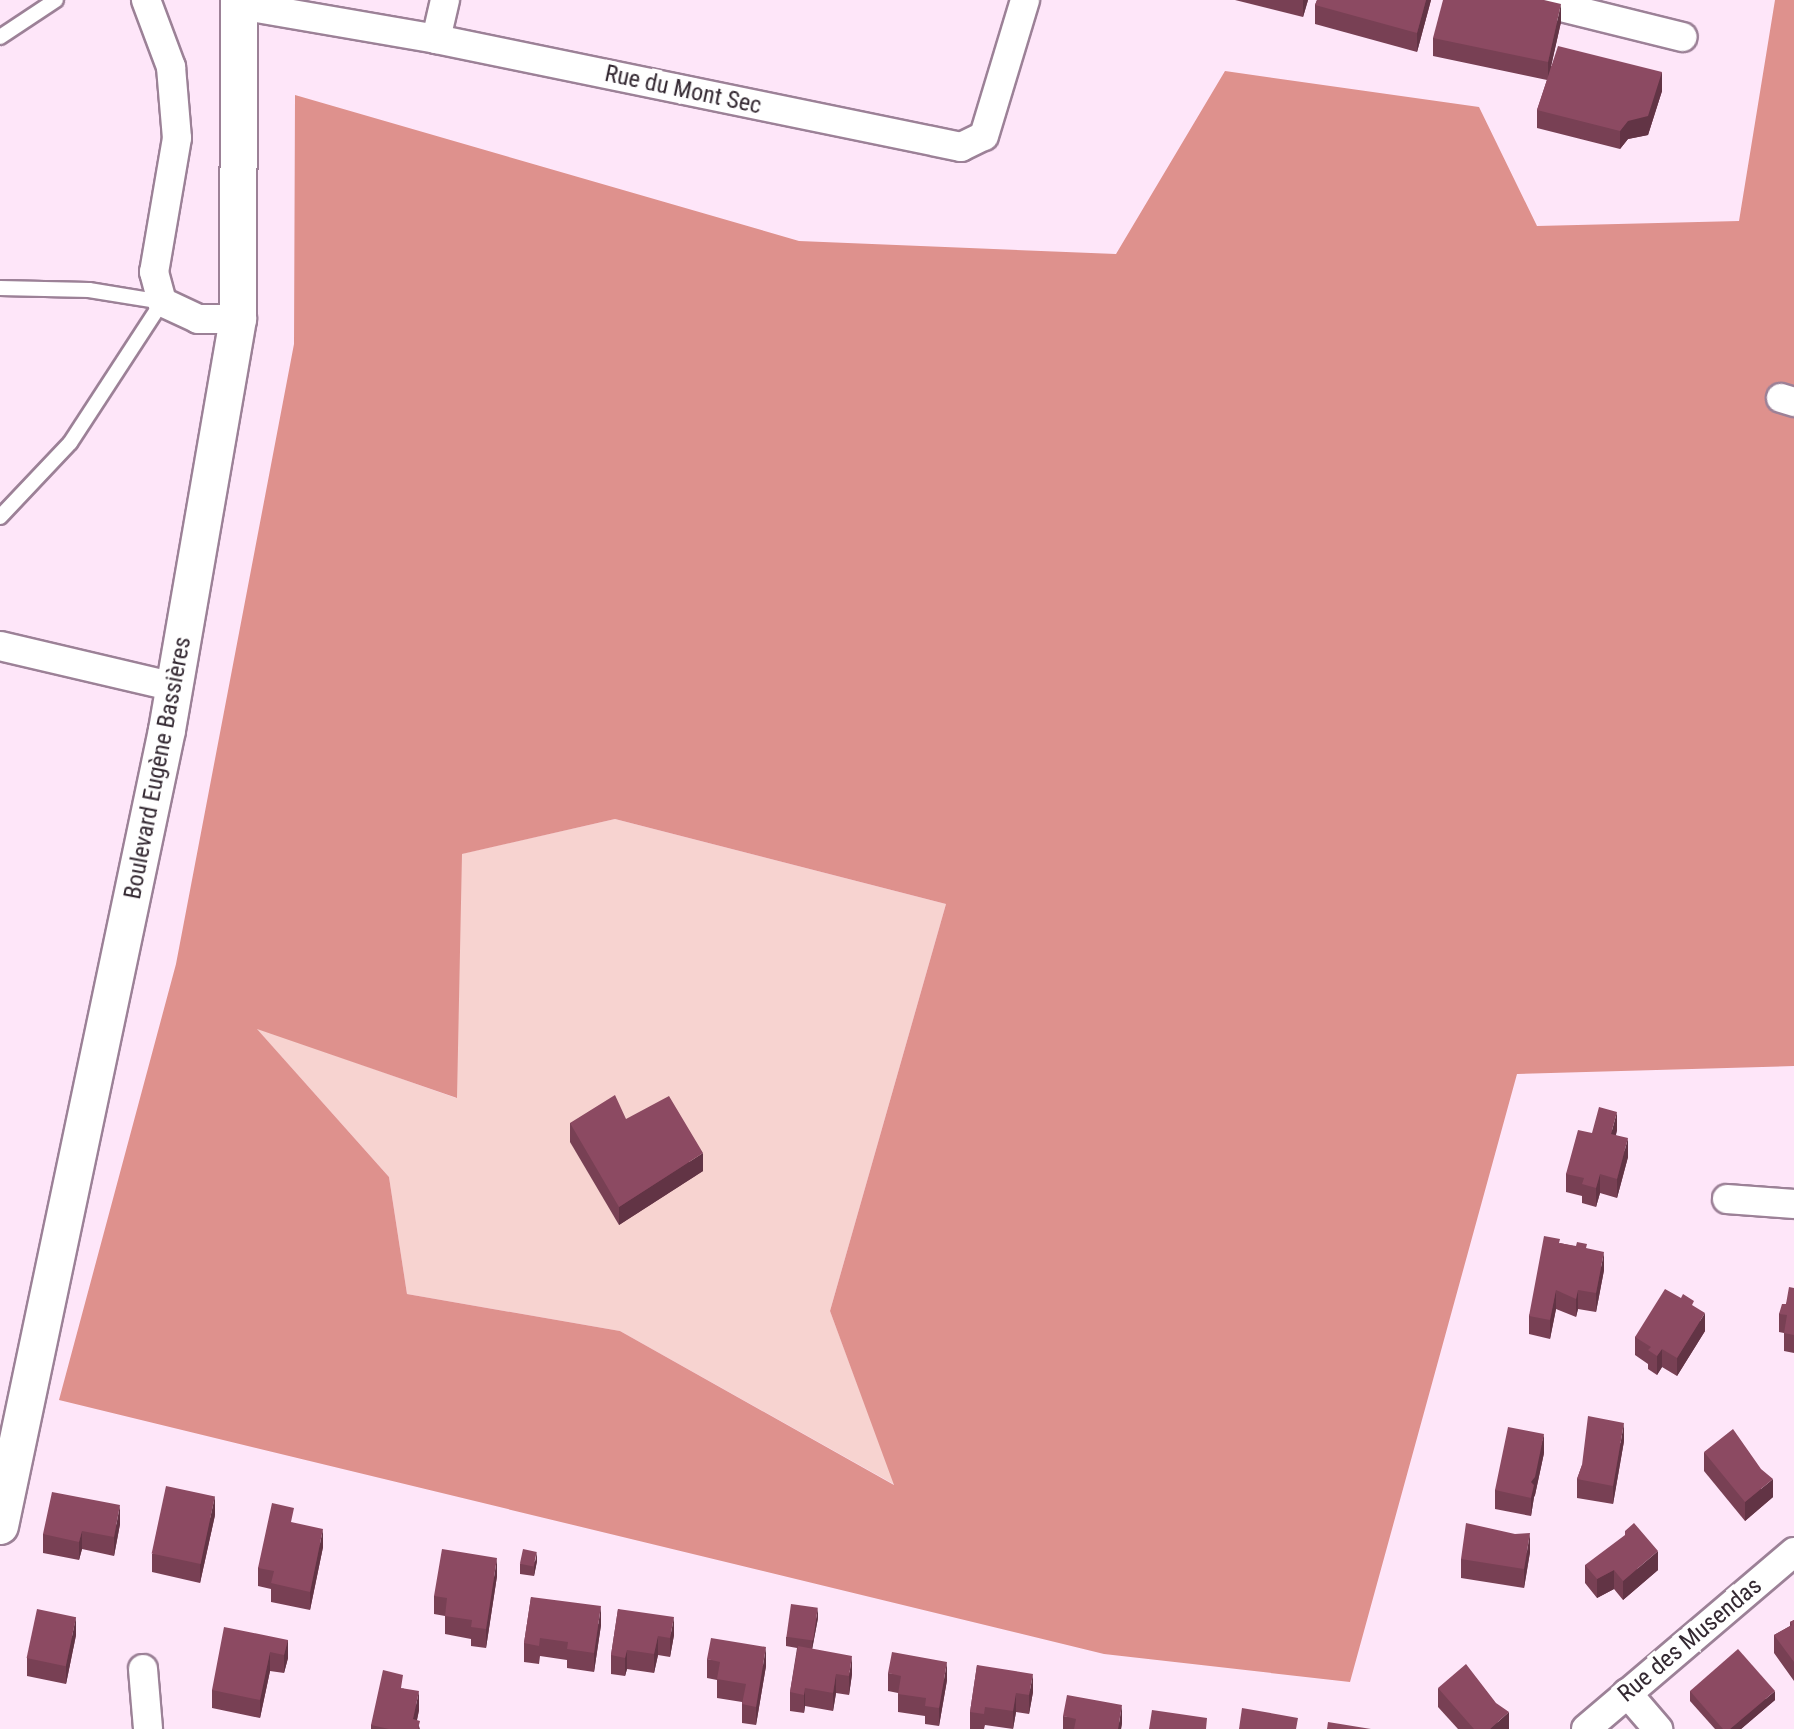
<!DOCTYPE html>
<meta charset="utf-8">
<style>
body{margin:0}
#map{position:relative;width:1794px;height:1729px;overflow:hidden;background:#fee6f9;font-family:"Roboto Condensed",sans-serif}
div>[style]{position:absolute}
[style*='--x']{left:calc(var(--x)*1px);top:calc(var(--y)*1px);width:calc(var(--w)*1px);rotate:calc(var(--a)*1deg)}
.green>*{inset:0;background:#f7d3d0}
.forest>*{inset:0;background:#de918d}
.roads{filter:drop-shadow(2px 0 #9c8197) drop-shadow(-2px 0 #9c8197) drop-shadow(0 2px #9c8197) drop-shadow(0 -2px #9c8197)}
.service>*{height:14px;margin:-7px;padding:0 7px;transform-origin:7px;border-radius:7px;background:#fff}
.minor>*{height:28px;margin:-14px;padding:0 14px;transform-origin:14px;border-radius:14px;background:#fff}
.tertiary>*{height:36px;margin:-18px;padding:0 18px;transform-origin:18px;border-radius:18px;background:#fff}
.wall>*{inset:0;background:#784054}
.shaded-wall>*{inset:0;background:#623445}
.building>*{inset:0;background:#8c4a62;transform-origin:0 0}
span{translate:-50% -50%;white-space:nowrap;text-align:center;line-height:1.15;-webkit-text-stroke:8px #fff;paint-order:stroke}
.street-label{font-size:24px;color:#342932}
</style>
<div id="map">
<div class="green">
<i style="clip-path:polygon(615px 819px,946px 904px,830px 1311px,895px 1485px,620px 1331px,407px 1294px,389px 1177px,255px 1027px,456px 1098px,461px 854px)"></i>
</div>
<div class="forest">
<i style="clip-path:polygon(evenodd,1775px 0,1794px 0,1794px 1066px,1517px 1074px,1350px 1682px,1104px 1654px,59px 1400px,176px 964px,294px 344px,295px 95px,799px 241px,1116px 254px,1225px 71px,1479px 107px,1537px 226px,1739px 221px,1775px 0,615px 819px,946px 904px,830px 1311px,894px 1485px,620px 1331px,407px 1294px,389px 1177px,257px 1029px,457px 1098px,462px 854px,615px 819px)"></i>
</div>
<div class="roads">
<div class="service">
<i style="--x:0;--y:37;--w:67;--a:-33.5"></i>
<i style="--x:0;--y:288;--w:89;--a:1.3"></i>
<i style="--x:89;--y:290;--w:74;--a:9.3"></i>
<i style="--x:162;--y:302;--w:168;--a:123.1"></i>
<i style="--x:70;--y:443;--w:102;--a:133.4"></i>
</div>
<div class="minor">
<i style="--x:146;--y:0;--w:72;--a:69.5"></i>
<i style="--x:171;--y:67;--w:71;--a:85.2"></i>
<i style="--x:177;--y:138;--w:136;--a:99.7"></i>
<i style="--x:154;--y:272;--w:31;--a:75"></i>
<i style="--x:162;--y:302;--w:40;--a:25"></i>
<i style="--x:198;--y:319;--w:40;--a:0"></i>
<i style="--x:1533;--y:0;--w:154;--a:13.9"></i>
<i style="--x:240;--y:5;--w:199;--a:9.8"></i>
<i style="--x:436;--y:39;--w:536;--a:11.62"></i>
<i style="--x:961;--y:147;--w:25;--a:-26"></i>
<i style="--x:984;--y:136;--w:142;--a:-73.2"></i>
<i style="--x:436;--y:39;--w:40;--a:-77"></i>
<i style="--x:1781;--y:398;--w:14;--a:17"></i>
<i style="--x:0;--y:646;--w:180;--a:13.2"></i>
<i style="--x:1727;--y:1199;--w:67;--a:4.3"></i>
<i style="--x:143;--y:1669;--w:60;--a:85.2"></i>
<i style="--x:1627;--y:1693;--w:48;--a:49.3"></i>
<i style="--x:1586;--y:1729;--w:273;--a:-40.4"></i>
</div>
<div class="tertiary">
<i style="--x:0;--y:1526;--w:813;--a:-78.15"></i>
<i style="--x:167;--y:730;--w:417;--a:-80.2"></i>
<i style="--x:238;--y:319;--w:319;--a:-89.8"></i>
</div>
</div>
<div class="wall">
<i style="clip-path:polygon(1235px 0,1308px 0,1303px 17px)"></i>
<i style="clip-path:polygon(1317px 0,1431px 0,1417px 52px,1315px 24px,1315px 5px)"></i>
<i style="clip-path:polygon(1561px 22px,1551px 66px,1662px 91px,1648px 135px,1628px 139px,1620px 149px,1537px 128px,1537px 110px,1547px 80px,1433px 56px,1433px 38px)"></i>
<i style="clip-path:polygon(626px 1119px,703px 1171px,619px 1225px,570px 1142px,570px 1123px)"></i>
<i style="clip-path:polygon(1617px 1130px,1616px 1135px,1628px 1157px,1617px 1198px,1600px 1193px,1596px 1207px,1582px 1203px,1582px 1196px,1566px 1192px,1566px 1174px,1592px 1133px)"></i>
<i style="clip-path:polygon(1560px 1243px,1587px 1249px,1604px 1270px,1596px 1312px,1578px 1309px,1576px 1317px,1556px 1309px,1550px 1339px,1529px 1334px,1529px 1316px)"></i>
<i style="clip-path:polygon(1794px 1288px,1794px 1353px,1784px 1351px,1784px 1333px,1779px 1332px,1779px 1314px,1786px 1304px)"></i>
<i style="clip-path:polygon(1694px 1307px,1705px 1331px,1677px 1376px,1662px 1367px,1657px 1375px,1648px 1369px,1648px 1364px,1635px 1355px,1635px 1337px)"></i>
<i style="clip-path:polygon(1624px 1441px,1613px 1504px,1577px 1498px,1577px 1479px,1582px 1465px)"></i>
<i style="clip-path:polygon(1704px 1452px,1773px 1497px,1745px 1521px,1704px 1471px)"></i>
<i style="clip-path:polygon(1544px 1453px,1535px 1495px,1534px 1497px,1531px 1516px,1495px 1509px,1495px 1490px)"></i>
<i style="clip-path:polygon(215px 1515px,200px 1583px,152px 1572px,152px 1554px)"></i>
<i style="clip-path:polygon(294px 1523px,323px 1547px,310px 1610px,271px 1602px,271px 1589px,258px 1586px,258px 1568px)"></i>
<i style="clip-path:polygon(120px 1524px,114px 1556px,82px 1549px,79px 1560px,43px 1553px,43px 1534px)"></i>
<i style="clip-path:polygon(1530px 1552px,1524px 1588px,1461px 1578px,1461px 1559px)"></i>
<i style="clip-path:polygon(537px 1561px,534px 1576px,520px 1574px,520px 1564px)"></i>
<i style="clip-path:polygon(1585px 1565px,1658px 1570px,1623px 1600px,1614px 1589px,1597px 1598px,1585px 1583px)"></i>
<i style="clip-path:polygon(497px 1576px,486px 1648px,471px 1646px,471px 1639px,445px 1634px,445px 1616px,434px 1614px,434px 1596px)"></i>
<i style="clip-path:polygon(531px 1597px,601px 1625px,594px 1672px,567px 1668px,567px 1660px,540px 1656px,539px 1664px,524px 1662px,524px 1643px)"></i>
<i style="clip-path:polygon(618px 1609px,674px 1635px,670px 1657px,658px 1655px,654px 1673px,627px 1669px,625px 1676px,611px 1674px,611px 1655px)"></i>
<i style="clip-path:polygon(818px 1618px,812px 1649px,852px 1674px,849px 1695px,836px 1693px,833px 1711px,805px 1706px,804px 1713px,790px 1711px,790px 1692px,797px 1648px,786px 1646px,786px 1637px)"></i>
<i style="clip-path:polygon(1794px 1620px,1794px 1681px,1774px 1653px,1774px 1635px,1790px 1626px,1790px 1622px)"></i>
<i style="clip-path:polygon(76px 1635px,66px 1684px,27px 1676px,27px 1658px)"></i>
<i style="clip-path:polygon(288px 1640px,288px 1658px,284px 1673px,270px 1671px,260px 1718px,212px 1708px,212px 1690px)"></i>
<i style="clip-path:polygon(707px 1659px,766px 1666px,756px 1725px,742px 1723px,742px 1702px,717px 1698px,717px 1680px,707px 1678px)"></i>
<i style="clip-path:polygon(977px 1665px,1033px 1692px,1029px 1714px,1016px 1712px,1013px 1729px,985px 1725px,984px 1729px,970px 1729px,970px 1712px)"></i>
<i style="clip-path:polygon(888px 1673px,947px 1680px,939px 1726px,925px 1724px,925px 1716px,898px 1712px,898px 1693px,888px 1691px)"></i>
<i style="clip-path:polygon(403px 1688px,419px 1710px,417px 1720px,420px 1729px,371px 1729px,371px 1725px)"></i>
<i style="clip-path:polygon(1438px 1688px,1509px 1729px,1458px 1729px,1438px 1707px)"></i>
<i style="clip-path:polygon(1690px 1691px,1775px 1700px,1741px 1729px,1715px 1729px,1690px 1701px)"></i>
<i style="clip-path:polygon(1063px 1716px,1122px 1723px,1121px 1729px,1063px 1729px)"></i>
</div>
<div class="shaded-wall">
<i style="clip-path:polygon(1303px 0,1308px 0,1303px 17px)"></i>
<i style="clip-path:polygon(1426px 0,1431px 0,1417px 52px,1417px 33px)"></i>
<i style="clip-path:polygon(1561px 4px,1561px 22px,1548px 80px,1548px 62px)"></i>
<i style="clip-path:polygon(1662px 72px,1662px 91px,1648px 135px,1628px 139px,1620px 149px,1620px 131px)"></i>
<i style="clip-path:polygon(1617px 1112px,1617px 1130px,1611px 1152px,1611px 1134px)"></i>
<i style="clip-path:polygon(1628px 1138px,1628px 1157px,1617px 1198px,1617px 1179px)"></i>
<i style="clip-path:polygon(703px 1153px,703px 1171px,619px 1225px,619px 1207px)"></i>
<i style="clip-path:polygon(1600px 1174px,1600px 1193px,1596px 1207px,1596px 1188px)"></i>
<i style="clip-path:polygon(1604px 1252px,1604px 1270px,1596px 1312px,1596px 1293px)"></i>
<i style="clip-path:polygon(1556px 1290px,1556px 1309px,1550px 1339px,1550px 1320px)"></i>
<i style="clip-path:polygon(1578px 1290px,1578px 1309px,1576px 1317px,1576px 1299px)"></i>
<i style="clip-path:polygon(1705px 1313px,1705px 1331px,1677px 1376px,1677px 1358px)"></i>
<i style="clip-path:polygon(1662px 1349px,1662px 1367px,1657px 1375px,1657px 1356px)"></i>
<i style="clip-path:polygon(1624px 1423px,1624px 1441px,1613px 1504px,1613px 1486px)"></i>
<i style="clip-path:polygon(1544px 1434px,1544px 1453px,1535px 1495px,1534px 1497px,1531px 1516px,1531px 1482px)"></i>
<i style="clip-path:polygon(1773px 1479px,1773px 1497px,1745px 1521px,1745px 1502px)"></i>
<i style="clip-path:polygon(215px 1496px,215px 1515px,200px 1583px,200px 1564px)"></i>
<i style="clip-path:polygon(120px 1505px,120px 1524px,114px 1556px,114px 1537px)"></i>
<i style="clip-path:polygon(323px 1529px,323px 1547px,310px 1610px,310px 1592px)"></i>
<i style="clip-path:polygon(82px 1531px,82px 1549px,79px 1560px,79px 1542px)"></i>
<i style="clip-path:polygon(1530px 1533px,1530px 1552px,1524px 1588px,1524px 1569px)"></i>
<i style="clip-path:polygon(1658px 1551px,1658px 1570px,1623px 1600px,1623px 1581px)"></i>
<i style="clip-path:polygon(537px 1552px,537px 1561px,534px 1576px,534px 1567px)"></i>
<i style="clip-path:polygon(497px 1558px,497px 1576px,486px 1648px,486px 1629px)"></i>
<i style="clip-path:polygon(1614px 1570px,1614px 1589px,1597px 1598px,1597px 1579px)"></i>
<i style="clip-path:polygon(601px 1606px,601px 1625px,594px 1672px,594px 1653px)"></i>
<i style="clip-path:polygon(818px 1608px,818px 1618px,812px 1650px,812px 1641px)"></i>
<i style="clip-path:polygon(76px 1617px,76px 1635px,66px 1684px,66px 1665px)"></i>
<i style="clip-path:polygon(674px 1617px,674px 1635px,670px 1657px,670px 1638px)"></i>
<i style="clip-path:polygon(658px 1636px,658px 1655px,654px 1673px,654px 1654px)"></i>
<i style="clip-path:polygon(288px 1640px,288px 1658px,284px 1673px,284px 1655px)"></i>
<i style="clip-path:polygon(766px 1647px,766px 1666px,756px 1725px,756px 1707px)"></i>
<i style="clip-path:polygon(627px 1650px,627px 1669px,625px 1676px,625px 1658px)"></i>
<i style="clip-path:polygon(270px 1652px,270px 1671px,260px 1718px,260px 1700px)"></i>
<i style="clip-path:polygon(852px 1656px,852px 1674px,849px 1695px,849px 1676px)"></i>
<i style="clip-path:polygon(947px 1662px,947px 1680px,939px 1726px,939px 1708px)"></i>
<i style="clip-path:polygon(836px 1674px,836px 1693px,833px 1711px,833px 1693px)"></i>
<i style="clip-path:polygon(1033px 1674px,1033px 1692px,1029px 1714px,1029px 1695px)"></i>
<i style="clip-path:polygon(805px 1688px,805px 1706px,804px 1713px,804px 1695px)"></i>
<i style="clip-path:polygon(419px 1691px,419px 1710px,415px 1729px,413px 1719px)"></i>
<i style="clip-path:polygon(1775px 1691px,1775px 1700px,1741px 1729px,1730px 1729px)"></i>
<i style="clip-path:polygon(1016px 1693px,1016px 1712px,1013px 1729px,1013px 1711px)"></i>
<i style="clip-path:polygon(1122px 1705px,1122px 1723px,1121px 1729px,1118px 1729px)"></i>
<i style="clip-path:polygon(1509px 1712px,1509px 1729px,1490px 1729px)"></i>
</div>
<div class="building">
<i style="clip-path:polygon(1317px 0,1426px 0,1417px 33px,1315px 5px)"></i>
<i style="clip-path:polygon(1443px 0,1544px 0,1561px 4px,1548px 62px,1433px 38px)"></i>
<i style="clip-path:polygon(1558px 46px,1662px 72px,1648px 116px,1628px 121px,1620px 131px,1537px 110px)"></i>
<i style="clip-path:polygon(615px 1095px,626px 1119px,669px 1096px,703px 1153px,619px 1207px,570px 1123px)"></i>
<i style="clip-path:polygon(1599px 1107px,1617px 1112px,1611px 1134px,1628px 1138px,1617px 1179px,1600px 1174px,1596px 1188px,1582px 1184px,1584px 1178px,1566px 1174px,1578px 1130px,1592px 1133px)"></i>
<i style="clip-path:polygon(1544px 1236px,1560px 1239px,1559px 1243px,1576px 1246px,1577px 1242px,1587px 1244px,1586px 1248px,1604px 1252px,1596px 1293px,1578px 1290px,1576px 1299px,1556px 1290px,1550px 1320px,1529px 1316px)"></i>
<i style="clip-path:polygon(1789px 1287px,1794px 1288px,1794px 1335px,1784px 1333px,1787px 1315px,1779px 1314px,1782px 1304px,1786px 1304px)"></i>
<i style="clip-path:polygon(1665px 1289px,1681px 1298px,1683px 1294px,1694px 1301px,1692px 1305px,1705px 1313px,1677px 1358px,1662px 1349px,1657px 1356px,1648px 1350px,1651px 1347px,1635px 1337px)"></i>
<i style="clip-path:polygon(1588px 1416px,1624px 1423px,1613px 1486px,1577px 1479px,1582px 1465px)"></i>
<i style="clip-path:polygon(1508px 1427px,1544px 1434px,1535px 1477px,1531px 1482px,1534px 1485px,1531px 1498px,1495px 1490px)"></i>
<i style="clip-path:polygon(1733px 1429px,1761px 1469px,1773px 1479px,1745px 1502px,1704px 1452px)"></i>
<i style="left:166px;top:1486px;width:50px;height:69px;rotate:12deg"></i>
<i style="clip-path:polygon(52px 1492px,120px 1505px,114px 1537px,82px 1531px,79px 1542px,43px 1534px)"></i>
<i style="clip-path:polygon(272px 1503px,294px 1508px,291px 1522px,323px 1529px,310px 1592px,271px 1583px,274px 1571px,258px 1568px)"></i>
<i style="clip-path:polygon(1466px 1523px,1515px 1534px,1530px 1533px,1524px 1569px,1461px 1559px)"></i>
<i style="clip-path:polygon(1634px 1523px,1658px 1551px,1623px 1581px,1614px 1570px,1597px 1579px,1585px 1565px,1625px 1535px,1625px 1531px)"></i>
<i style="clip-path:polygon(442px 1549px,497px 1558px,486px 1629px,471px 1627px,472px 1620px,445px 1616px,447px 1598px,434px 1596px)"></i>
<i style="left:523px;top:1549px;width:14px;height:15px;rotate:12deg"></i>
<i style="clip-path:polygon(531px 1597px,601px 1606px,594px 1653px,567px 1649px,568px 1642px,540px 1638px,539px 1646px,524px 1643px)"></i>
<i style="left:791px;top:1604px;width:27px;height:33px;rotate:8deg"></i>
<i style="left:37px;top:1609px;width:40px;height:50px;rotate:12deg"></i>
<i style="clip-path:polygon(618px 1609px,674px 1617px,670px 1638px,658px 1636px,654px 1654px,627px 1650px,625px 1658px,611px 1655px)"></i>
<i style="clip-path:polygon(1794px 1620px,1794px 1662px,1774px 1635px,1792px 1625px,1790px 1622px)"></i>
<i style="clip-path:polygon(224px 1627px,288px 1640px,284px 1655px,270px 1652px,260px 1700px,212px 1690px)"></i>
<i style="clip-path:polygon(711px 1638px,766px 1647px,756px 1707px,742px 1704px,746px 1684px,717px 1679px,720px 1662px,707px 1659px)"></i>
<i style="clip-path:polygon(798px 1646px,852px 1656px,849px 1676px,836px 1674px,833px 1693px,805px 1688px,804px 1695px,790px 1692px)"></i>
<i style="clip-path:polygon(1738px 1649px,1775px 1691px,1730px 1729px,1723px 1729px,1690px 1691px)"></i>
<i style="clip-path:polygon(892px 1652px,947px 1662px,939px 1708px,925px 1706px,926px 1698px,898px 1694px,901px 1676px,888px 1673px)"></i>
<i style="clip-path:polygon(1466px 1664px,1496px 1703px,1509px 1712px,1490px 1729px,1474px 1729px,1438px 1688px)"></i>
<i style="clip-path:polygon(977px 1665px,1033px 1674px,1029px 1695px,1016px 1693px,1013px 1711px,985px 1707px,984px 1714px,970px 1712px)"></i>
<i style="clip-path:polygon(383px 1670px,403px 1675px,401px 1688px,419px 1691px,413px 1719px,420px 1721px,418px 1729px,389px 1729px,371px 1725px)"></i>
<i style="clip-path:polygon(1067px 1695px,1122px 1705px,1118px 1729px,1074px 1729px,1076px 1719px,1063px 1716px)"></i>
<i style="clip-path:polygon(1242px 1708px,1298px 1718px,1296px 1729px,1239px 1729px)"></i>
<i style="clip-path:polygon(1152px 1710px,1207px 1718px,1206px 1729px,1149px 1729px)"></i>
<i style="clip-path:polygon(1328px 1722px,1371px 1729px,1327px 1729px)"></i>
</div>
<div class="street-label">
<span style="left:683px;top:90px;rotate:12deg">Rue du Mont Sec</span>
<span style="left:158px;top:768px;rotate:-79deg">Boulevard Eugène Bassières</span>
<span style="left:1690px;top:1640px;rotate:-40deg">Rue des Musendas</span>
</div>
</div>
